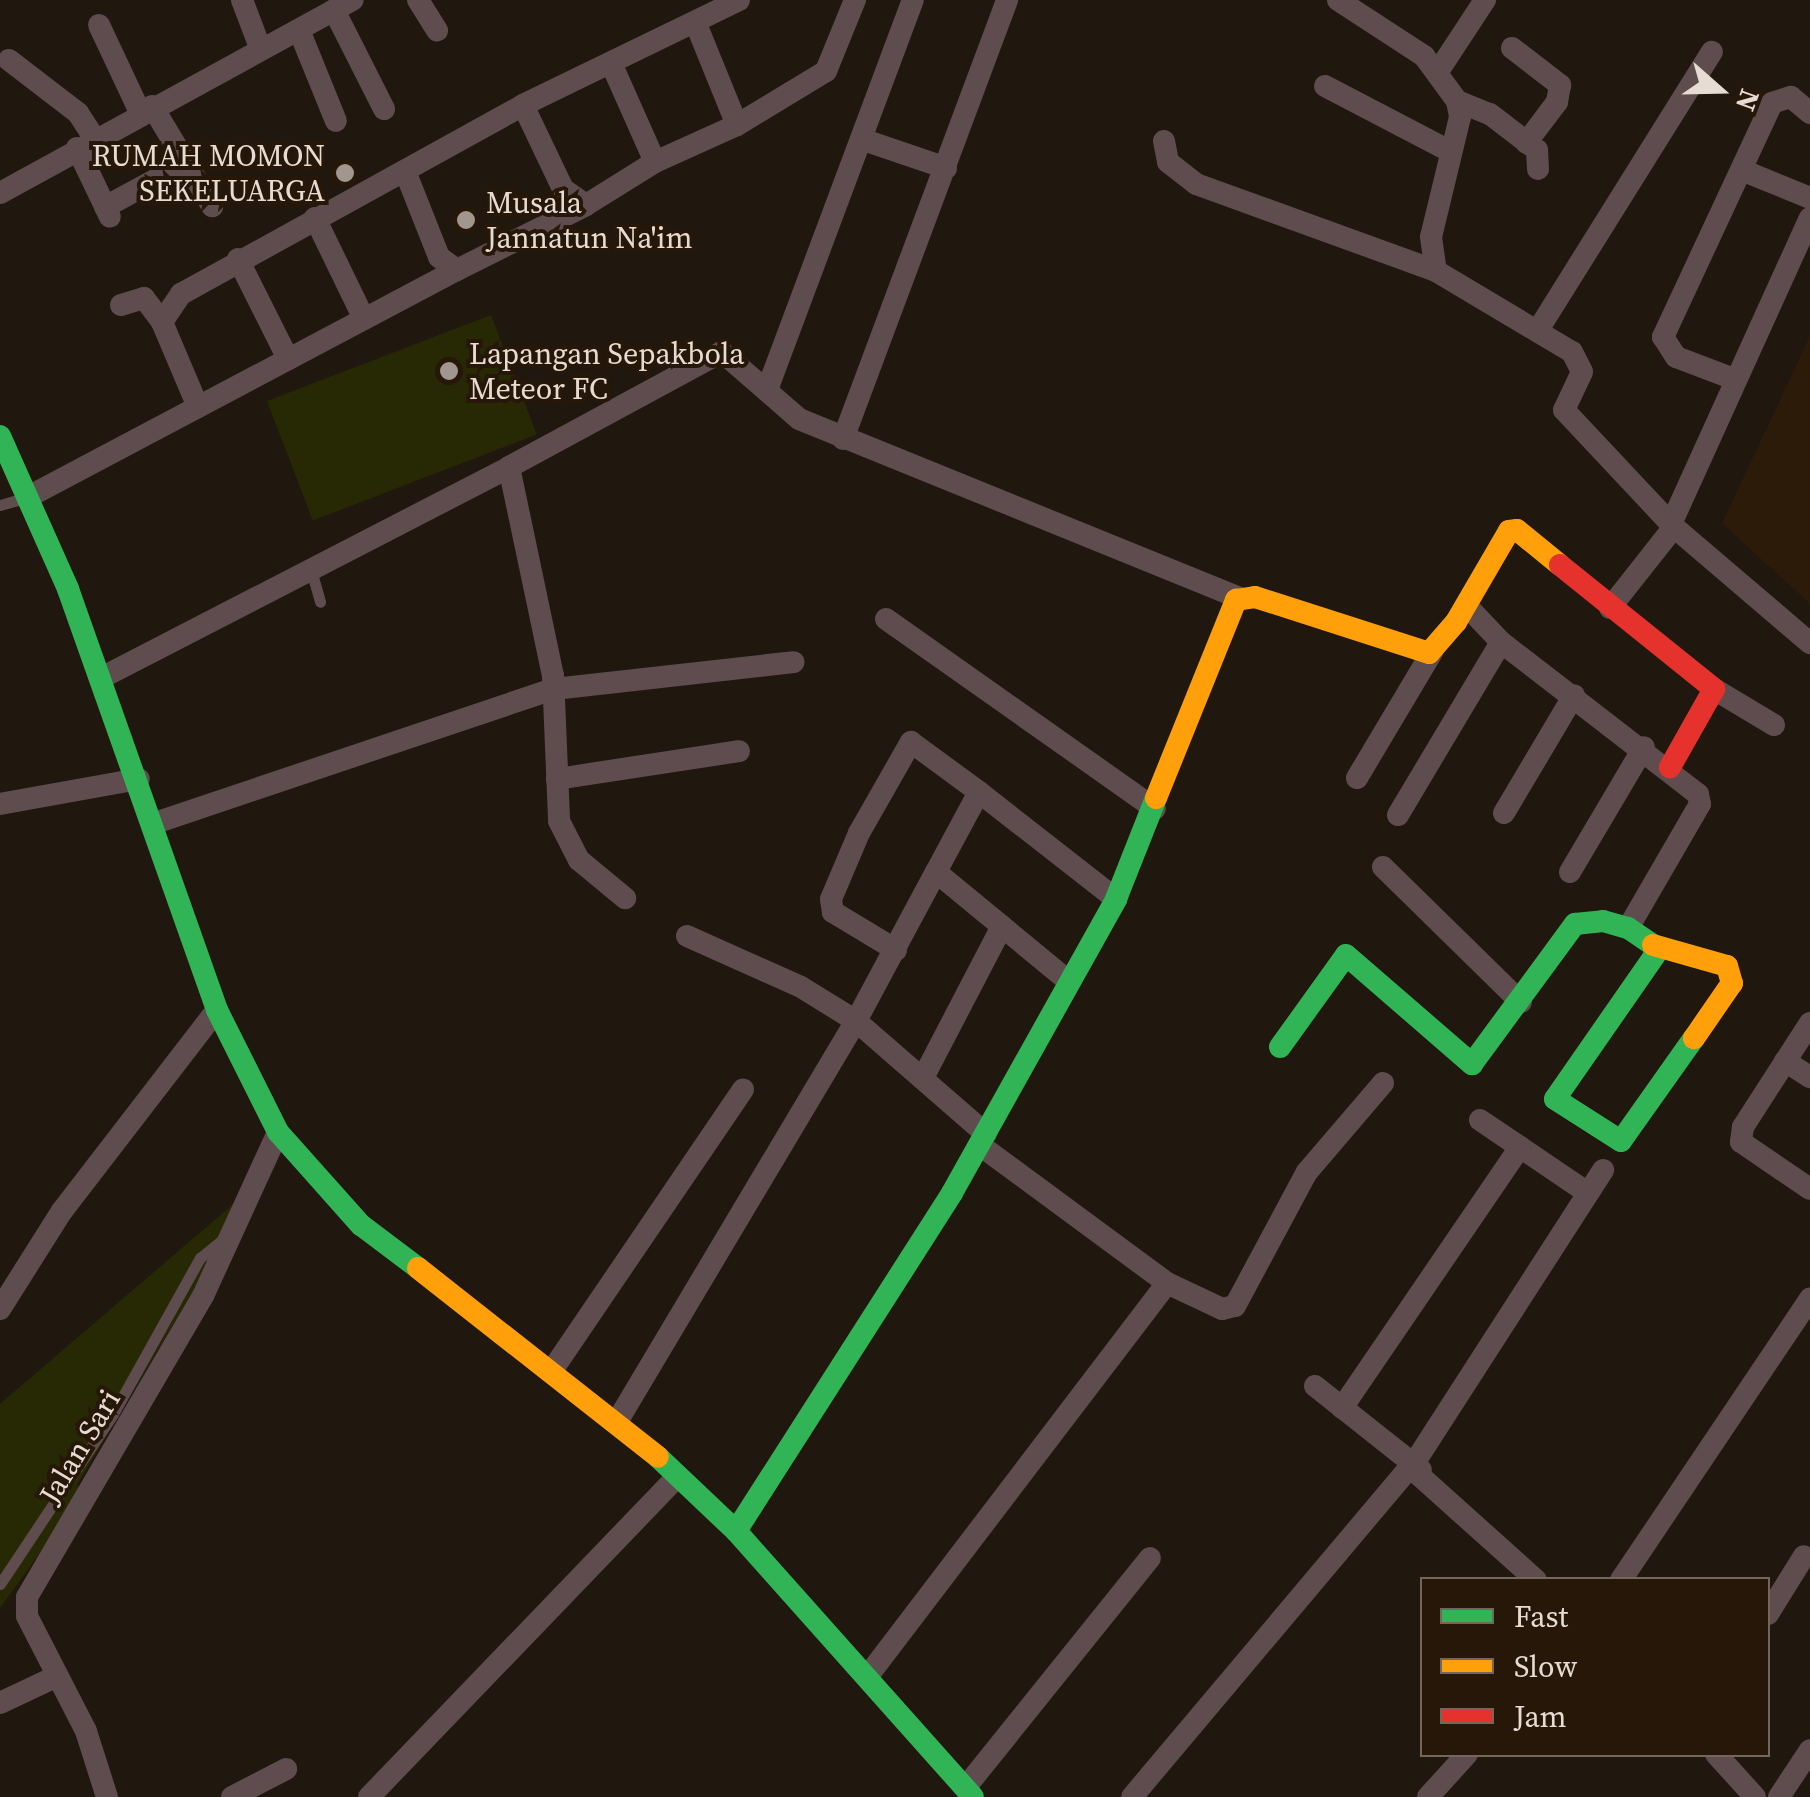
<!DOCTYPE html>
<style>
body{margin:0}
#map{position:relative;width:1810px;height:1797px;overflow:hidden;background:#20170f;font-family:"Source Serif 4",serif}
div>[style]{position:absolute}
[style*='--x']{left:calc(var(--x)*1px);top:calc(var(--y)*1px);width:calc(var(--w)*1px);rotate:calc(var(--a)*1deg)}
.built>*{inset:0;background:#2d1b09}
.green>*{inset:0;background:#272905;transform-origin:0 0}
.lane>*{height:11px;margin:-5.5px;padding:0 5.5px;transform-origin:5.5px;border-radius:5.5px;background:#5e4c4f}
.street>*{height:22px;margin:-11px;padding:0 11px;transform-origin:11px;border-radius:11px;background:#5e4c4f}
.fast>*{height:22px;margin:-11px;padding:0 11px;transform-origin:11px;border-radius:11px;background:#30b455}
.slow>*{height:22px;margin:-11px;padding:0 11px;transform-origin:11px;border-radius:11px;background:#ff9f0a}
.jam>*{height:22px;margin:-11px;padding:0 11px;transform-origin:11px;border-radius:11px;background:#e5322d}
.dots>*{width:28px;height:28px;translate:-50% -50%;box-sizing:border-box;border:5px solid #261709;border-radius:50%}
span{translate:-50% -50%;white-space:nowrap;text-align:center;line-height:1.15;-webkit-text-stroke:8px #261709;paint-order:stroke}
.poi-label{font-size:30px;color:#e7dcd3}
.right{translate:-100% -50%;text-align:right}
.left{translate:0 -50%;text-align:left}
.street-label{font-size:30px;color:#e7dcd3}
.legend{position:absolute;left:1420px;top:1577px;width:350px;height:180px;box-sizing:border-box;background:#261709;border:2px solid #73665a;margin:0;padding:12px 18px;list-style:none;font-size:30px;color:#e7dcd3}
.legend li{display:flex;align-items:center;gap:20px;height:50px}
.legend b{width:50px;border:2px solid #73665a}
.north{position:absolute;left:1670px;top:40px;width:100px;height:100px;-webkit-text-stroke:8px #261709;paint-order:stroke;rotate:110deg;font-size:28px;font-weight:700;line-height:40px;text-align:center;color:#e7dcd3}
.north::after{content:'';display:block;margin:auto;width:35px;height:45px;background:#e7dcd3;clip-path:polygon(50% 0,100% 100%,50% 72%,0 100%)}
</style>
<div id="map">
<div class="built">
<i style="clip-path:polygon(1810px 336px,1810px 604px,1722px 523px)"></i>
</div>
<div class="green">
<i style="left:491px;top:315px;width:128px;height:240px;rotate:69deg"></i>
<i style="clip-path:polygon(238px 1200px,212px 1260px,77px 1485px,83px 1494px,0 1608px,0 1404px)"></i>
</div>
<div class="lane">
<i style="--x:0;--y:505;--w:25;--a:-16"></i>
<i style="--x:311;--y:570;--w:33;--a:74"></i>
<i style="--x:0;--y:1584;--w:204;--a:-56.4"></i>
<i style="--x:113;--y:1414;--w:179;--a:-60.9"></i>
<i style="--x:200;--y:1258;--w:28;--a:-39"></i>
</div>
<div class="street">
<i style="--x:242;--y:0;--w:53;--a:69.2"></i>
<i style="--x:418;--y:0;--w:36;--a:58"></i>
<i style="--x:1338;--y:0;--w:103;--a:33.1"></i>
<i style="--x:1424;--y:56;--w:56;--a:53.7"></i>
<i style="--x:1457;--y:101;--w:16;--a:79"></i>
<i style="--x:1460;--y:117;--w:123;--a:103.6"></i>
<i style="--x:1431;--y:237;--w:34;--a:82"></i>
<i style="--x:1436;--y:271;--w:158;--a:30.8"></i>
<i style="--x:1572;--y:352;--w:22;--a:63"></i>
<i style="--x:1582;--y:372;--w:42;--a:115.3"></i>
<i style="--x:1564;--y:410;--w:161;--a:46.8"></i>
<i style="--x:1674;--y:527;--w:179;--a:40.5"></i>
<i style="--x:334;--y:10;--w:111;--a:63.2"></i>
<i style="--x:99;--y:25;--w:96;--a:64.8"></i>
<i style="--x:299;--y:30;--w:98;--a:67.9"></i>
<i style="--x:1512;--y:48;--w:61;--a:37.6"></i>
<i style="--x:1560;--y:85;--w:17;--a:100"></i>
<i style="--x:1557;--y:102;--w:51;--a:127.1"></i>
<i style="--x:9;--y:60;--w:87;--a:37.5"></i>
<i style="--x:78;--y:113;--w:30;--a:57"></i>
<i style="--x:611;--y:63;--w:108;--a:66"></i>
<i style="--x:655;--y:162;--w:90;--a:-24.3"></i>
<i style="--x:737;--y:125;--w:109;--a:-112.1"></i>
<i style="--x:1439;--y:70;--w:84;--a:-56.7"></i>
<i style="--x:1325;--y:86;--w:142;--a:27.6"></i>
<i style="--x:1457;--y:101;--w:35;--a:22"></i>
<i style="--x:1490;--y:114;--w:59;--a:37.5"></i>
<i style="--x:1537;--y:150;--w:19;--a:87"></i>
<i style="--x:523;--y:105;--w:93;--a:64.5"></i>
<i style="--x:563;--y:189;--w:28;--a:35"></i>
<i style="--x:586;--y:205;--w:81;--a:-31.9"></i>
<i style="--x:152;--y:106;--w:117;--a:59"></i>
<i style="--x:737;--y:125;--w:104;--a:-31.2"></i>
<i style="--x:826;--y:71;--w:77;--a:-67.8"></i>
<i style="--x:861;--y:139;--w:90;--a:18.8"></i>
<i style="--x:1164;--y:141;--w:21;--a:79"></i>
<i style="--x:1168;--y:162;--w:36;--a:38"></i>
<i style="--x:1196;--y:184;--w:255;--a:19.9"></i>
<i style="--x:77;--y:148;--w:76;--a:64.4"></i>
<i style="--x:405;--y:171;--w:92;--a:68.4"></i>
<i style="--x:439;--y:257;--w:22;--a:36"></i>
<i style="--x:457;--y:270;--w:144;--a:-26.7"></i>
<i style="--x:1744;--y:171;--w:71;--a:22.2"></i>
<i style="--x:0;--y:193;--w:402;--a:-28.7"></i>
<i style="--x:105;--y:207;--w:92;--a:-28.5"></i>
<i style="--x:315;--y:218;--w:112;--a:64.1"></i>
<i style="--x:238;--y:259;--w:112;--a:63.4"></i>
<i style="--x:121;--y:305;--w:24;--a:-17"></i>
<i style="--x:144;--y:298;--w:30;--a:53"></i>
<i style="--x:1538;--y:330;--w:328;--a:-58"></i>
<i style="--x:1734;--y:379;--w:62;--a:-159.2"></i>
<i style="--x:1676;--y:357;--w:24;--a:-123"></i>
<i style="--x:1663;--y:337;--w:258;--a:-65"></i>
<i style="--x:1772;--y:103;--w:20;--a:-18"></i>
<i style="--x:1791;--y:97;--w:25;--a:40"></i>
<i style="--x:767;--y:390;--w:416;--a:-69.5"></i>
<i style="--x:198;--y:407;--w:92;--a:-113"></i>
<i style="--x:162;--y:322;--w:34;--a:-56"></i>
<i style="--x:181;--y:294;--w:391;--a:-28.9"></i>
<i style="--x:523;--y:105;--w:240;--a:-25.9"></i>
<i style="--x:843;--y:439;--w:469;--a:-69.5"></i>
<i style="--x:509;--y:467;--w:242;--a:-28.4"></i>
<i style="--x:722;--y:352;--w:102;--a:41"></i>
<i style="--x:799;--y:419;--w:475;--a:22.1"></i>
<i style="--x:28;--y:497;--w:485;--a:-27.9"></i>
<i style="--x:1671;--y:524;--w:336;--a:-65.6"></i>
<i style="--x:1466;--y:605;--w:51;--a:46.6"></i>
<i style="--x:1501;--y:642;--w:249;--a:37.7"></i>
<i style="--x:1698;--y:794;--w:10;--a:79"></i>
<i style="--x:1700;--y:804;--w:143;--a:120.1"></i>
<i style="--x:1610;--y:608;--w:103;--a:-51.7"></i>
<i style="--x:886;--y:619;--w:329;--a:35.2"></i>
<i style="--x:101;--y:678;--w:459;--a:-27.3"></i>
<i style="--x:509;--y:467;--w:213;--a:78.1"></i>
<i style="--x:553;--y:675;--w:146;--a:87.6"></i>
<i style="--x:559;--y:821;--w:44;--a:62.9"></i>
<i style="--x:579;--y:860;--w:60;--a:39.6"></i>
<i style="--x:1714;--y:689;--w:70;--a:31"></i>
<i style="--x:1357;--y:778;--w:147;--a:-59.2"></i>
<i style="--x:557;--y:779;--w:184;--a:-8.7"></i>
<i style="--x:979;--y:792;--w:174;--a:38"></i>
<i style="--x:0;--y:804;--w:141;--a:-10.2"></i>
<i style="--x:1504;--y:813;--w:137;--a:-59.3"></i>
<i style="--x:1398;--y:815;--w:201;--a:-59.2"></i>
<i style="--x:155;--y:823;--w:421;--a:-18.6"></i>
<i style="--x:554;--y:689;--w:241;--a:-6.4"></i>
<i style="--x:1383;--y:867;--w:193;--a:44.4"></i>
<i style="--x:1570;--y:872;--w:145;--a:-59.4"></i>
<i style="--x:687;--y:936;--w:125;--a:24.1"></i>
<i style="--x:801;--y:987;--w:65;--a:31.7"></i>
<i style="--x:856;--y:1021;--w:172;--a:41"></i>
<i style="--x:896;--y:950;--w:74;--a:-148.9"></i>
<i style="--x:833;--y:912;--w:13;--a:-99"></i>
<i style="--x:831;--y:899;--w:72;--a:-67"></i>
<i style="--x:859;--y:833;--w:105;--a:-60.3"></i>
<i style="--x:911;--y:742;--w:84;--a:36.3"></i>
<i style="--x:979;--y:792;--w:91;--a:118.3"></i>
<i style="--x:1810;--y:1023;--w:124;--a:122.8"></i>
<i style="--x:1743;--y:1127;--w:15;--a:98"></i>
<i style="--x:1741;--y:1142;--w:83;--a:34.3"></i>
<i style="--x:1785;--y:1061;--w:30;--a:33"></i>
<i style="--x:923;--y:1078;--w:171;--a:-62.5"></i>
<i style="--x:1480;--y:1120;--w:130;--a:34.1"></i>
<i style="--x:1167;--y:1283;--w:61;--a:25.3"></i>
<i style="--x:1222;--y:1309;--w:13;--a:-13"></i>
<i style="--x:1235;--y:1306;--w:152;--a:-61.8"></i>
<i style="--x:1307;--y:1172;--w:117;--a:-49.5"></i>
<i style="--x:0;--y:1309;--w:116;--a:-57.7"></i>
<i style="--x:62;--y:1211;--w:254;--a:-52.4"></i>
<i style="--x:553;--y:1369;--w:338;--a:-55.8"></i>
<i style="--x:1315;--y:1386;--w:135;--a:38.4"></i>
<i style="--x:1342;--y:1408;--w:316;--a:-55.7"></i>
<i style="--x:618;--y:1420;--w:465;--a:-59.2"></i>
<i style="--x:856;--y:1021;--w:169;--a:-61.8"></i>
<i style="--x:936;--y:872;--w:171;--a:39.5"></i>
<i style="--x:1413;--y:1465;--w:351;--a:-57.2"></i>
<i style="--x:1621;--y:1580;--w:339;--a:-56.1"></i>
<i style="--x:1768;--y:1614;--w:68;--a:-58.2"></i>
<i style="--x:867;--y:1677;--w:495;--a:-52.7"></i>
<i style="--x:1167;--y:1283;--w:232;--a:-143.6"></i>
<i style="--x:0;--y:1703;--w:61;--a:-25.3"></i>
<i style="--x:1716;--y:1754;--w:58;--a:47.8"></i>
<i style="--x:965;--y:1788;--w:295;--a:-51.2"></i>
<i style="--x:107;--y:1797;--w:69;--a:-107.7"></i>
<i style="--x:86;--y:1731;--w:129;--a:-117.2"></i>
<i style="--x:27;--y:1616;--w:19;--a:-90"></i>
<i style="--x:27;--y:1597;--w:349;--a:-59.7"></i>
<i style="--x:203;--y:1296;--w:180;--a:-65.4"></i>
<i style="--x:232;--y:1797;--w:61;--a:-27.4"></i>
<i style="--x:369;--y:1797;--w:441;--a:-46.1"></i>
<i style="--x:1132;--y:1797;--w:431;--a:-49.9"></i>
<i style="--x:1410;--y:1467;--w:169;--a:41.9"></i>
<i style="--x:1428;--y:1797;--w:58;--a:-47.8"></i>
<i style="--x:1779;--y:1797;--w:56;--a:-56.6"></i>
</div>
<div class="fast">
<i style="--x:0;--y:436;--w:167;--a:66"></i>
<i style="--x:68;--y:589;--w:447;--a:70.5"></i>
<i style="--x:217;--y:1010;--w:136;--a:63.4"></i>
<i style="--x:278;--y:1132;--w:125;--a:48.3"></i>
<i style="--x:361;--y:1225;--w:71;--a:37"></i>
<i style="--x:1280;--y:1047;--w:113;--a:-54.3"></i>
<i style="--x:1346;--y:955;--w:167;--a:40.9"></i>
<i style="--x:1472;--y:1064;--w:174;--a:-53.7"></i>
<i style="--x:1575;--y:924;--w:28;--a:-6"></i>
<i style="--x:1603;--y:921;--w:26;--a:16"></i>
<i style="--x:1628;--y:928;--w:30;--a:34"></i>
<i style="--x:1653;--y:945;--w:10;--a:79"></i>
<i style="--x:1655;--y:955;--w:175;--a:124.8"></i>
<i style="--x:1555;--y:1099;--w:78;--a:32.5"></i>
<i style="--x:1621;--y:1141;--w:126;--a:-54.7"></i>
<i style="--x:658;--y:1457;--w:108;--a:43.5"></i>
<i style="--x:736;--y:1531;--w:356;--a:48.3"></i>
<i style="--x:736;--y:1531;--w:401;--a:-57.4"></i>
<i style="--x:952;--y:1193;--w:337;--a:-60.8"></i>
<i style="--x:1116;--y:899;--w:109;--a:-68.4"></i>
</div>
<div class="slow">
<i style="--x:1156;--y:798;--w:214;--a:-68"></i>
<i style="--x:1236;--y:600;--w:19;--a:-9"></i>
<i style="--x:1255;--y:597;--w:183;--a:17.8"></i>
<i style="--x:1429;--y:653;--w:41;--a:-48.9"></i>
<i style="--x:1456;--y:622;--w:105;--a:-59.8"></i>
<i style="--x:1509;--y:531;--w:8;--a:-7"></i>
<i style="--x:1517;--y:530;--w:55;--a:39.1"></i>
<i style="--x:1653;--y:945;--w:77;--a:15.8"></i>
<i style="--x:1727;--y:966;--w:18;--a:74"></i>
<i style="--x:1732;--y:983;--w:67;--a:124.6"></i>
<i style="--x:418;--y:1268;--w:305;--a:38.2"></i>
</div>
<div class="jam">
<i style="--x:1560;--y:565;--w:198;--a:38.8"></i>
<i style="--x:1714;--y:689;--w:90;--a:119.4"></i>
</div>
<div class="dots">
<i style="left:345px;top:173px;background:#a1978e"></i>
<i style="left:466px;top:220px;background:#a1978e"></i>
<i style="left:449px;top:371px;background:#a1978e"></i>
</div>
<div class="poi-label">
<span class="right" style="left:325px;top:173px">RUMAH MOMON<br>SEKELUARGA</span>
<span class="left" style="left:486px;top:220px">Musala<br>Jannatun Na'im</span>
<span class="left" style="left:469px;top:371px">Lapangan Sepakbola<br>Meteor FC</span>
</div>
<div class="street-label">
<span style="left:80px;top:1447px;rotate:-59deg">Jalan Sari</span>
</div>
<ul class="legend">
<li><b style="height:12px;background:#30b455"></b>Fast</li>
<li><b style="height:12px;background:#ff9f0a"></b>Slow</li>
<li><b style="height:12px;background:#e5322d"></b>Jam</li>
</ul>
<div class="north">N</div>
</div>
